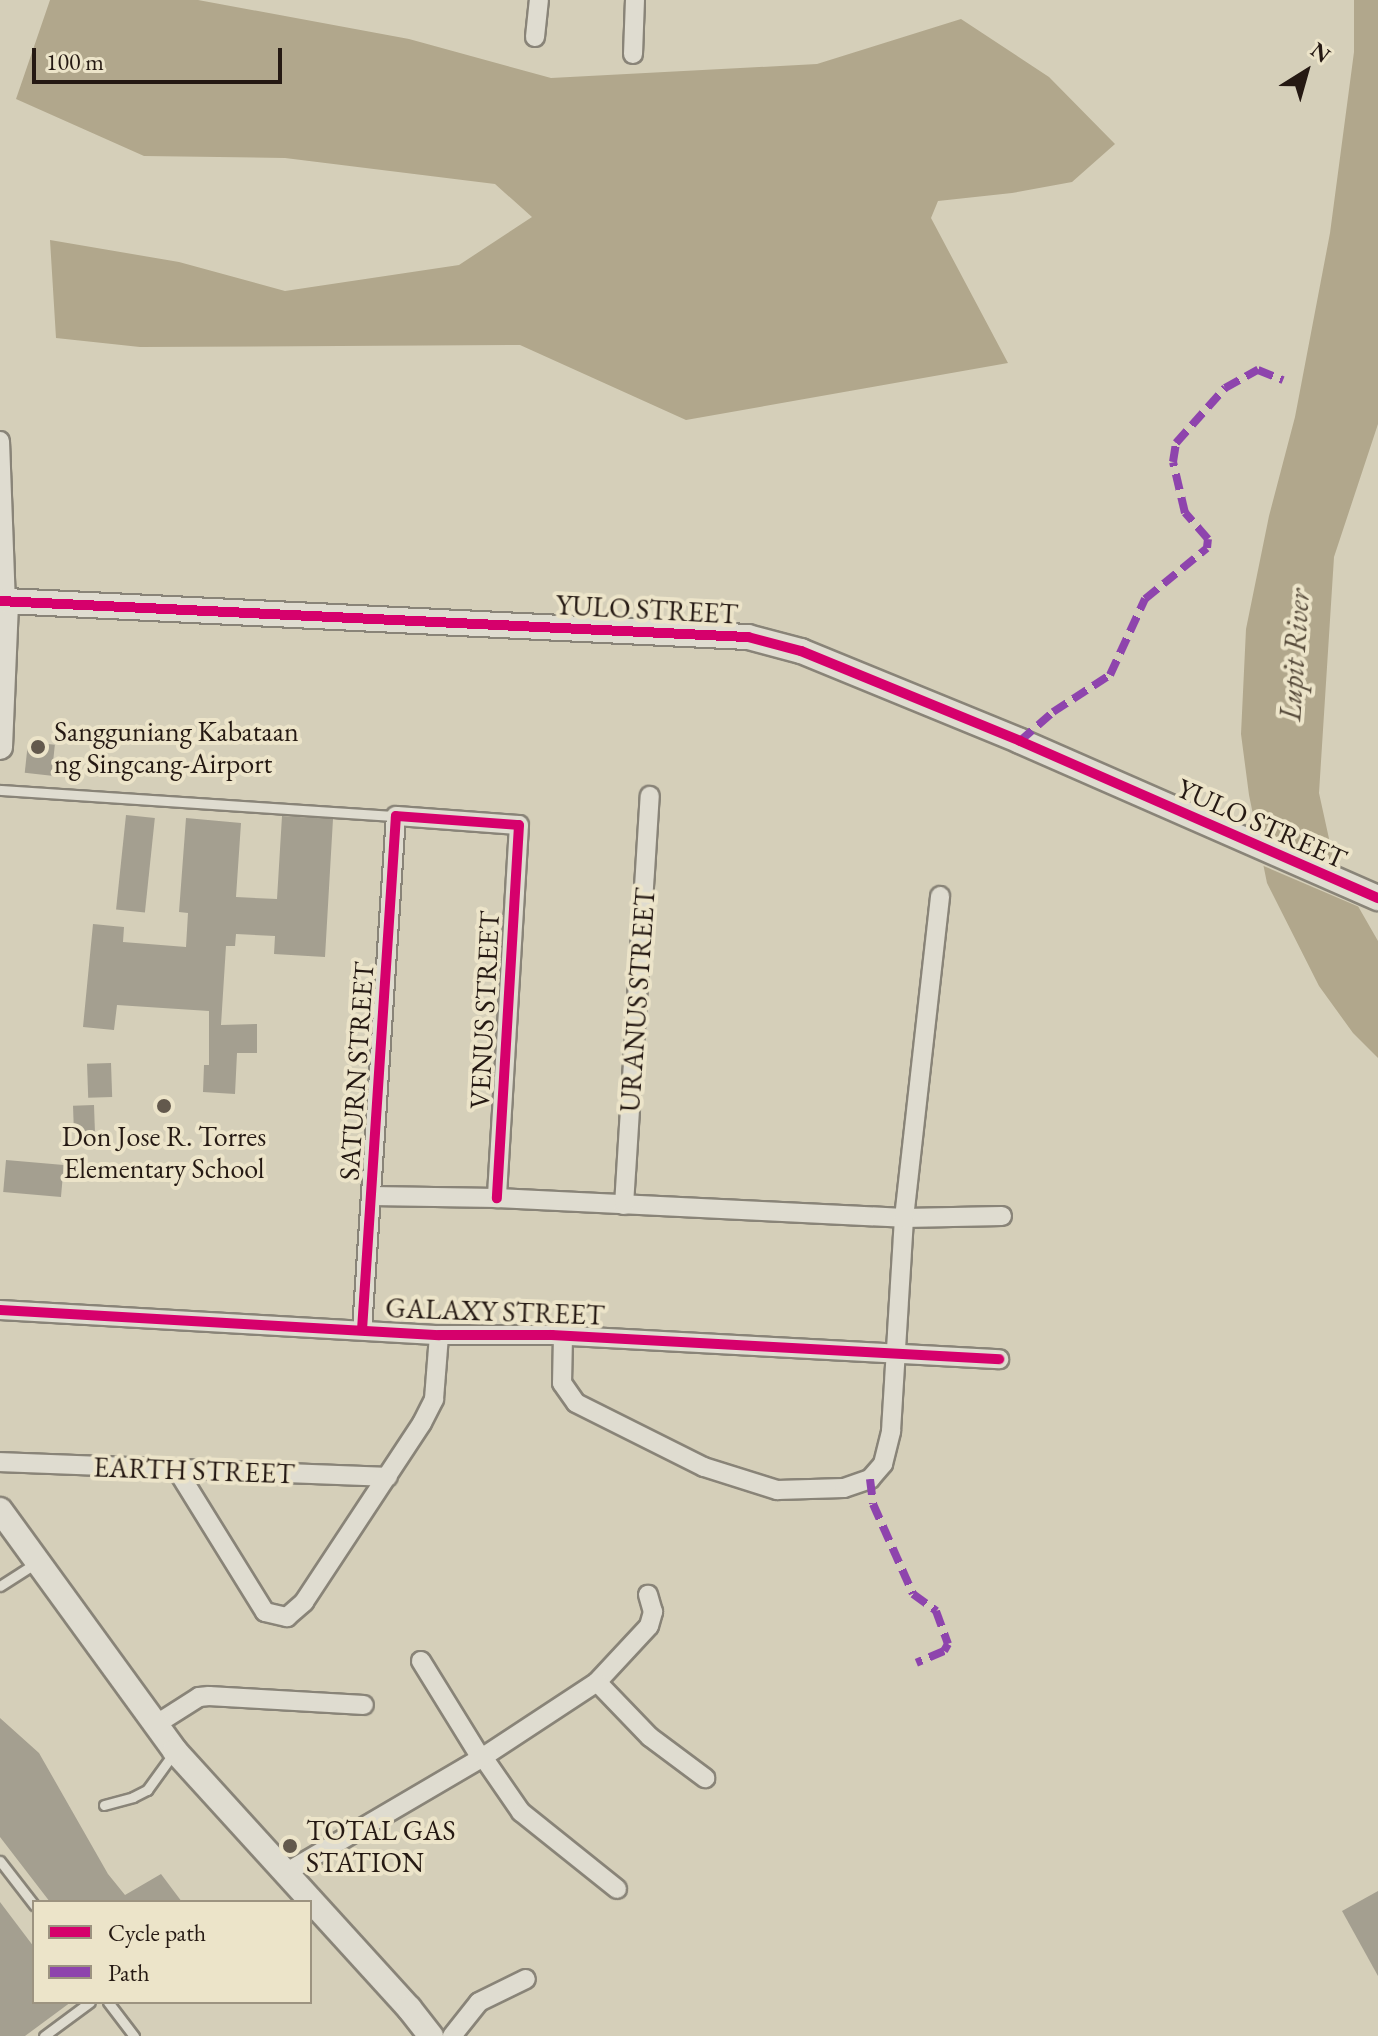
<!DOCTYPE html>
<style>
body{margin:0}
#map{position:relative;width:1378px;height:2036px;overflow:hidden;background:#d5cfb9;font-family:"EB Garamond",serif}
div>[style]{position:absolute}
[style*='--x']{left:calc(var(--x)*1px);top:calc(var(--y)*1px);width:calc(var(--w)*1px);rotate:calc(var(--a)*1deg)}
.water>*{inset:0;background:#b1a78c}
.pier>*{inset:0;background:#d5cfb9}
.building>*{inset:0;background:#a49f90;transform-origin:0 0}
.roads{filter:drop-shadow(2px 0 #898478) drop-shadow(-2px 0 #898478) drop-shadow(0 2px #898478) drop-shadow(0 -2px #898478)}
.lane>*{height:9px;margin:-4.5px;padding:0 4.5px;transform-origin:4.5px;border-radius:4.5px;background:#dfdcd0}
.street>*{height:18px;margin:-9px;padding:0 9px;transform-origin:9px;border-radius:9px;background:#dfdcd0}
.secondary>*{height:24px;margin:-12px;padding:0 12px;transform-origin:12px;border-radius:12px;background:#dfdcd0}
.quiet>*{height:8px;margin-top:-4px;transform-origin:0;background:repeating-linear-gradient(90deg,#8e44ad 0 16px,transparent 0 24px)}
.cycleway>*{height:10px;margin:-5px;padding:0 5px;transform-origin:5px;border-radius:5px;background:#d6006c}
.dots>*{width:22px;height:22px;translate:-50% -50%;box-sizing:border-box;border:4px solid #ece4c9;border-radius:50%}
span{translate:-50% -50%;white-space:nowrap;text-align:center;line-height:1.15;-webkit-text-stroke:8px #ece4c9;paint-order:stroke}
.street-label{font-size:28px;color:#251913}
.poi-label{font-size:28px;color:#251913}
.left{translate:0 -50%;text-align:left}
.water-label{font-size:30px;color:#574b3b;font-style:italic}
.legend{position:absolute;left:32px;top:1900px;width:280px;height:104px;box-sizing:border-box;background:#ece4c9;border:2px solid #9c9380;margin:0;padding:10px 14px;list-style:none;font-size:24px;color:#251913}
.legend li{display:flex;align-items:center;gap:16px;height:40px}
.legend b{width:40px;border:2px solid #9c9380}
.north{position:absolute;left:1266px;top:32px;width:80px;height:80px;-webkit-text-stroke:6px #ece4c9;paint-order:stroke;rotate:37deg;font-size:22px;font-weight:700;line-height:32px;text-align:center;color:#251913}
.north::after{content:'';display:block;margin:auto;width:28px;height:36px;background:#251913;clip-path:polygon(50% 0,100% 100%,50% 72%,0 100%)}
.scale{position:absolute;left:32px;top:48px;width:250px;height:36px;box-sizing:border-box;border:4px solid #251913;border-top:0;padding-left:10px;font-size:24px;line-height:28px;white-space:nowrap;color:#251913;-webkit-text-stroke:6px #ece4c9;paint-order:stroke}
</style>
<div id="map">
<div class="water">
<i style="clip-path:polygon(50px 0,198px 0,409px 39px,551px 78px,817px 64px,961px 19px,1049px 77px,1115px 144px,1072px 182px,1012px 193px,938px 201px,931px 218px,1008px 363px,686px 420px,520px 345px,140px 347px,56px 338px,50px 240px,179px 262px,285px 291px,459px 265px,532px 217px,495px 184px,285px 158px,144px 156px,16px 99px)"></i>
<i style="clip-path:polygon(1354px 0,1378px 0,1378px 424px,1334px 557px,1319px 793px,1335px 866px,1378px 941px,1378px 1058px,1353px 1033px,1319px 986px,1267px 883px,1249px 795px,1241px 734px,1246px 629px,1269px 516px,1295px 417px,1330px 233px,1354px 52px)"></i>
</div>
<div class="pier">
<i style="clip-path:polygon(1253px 836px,1344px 873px,1364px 909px,1259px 864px)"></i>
</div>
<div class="building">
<i style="left:28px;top:742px;width:27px;height:31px;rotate:6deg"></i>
<i style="left:126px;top:815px;width:29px;height:95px;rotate:6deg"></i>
<i style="clip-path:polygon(282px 816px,333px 819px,325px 957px,274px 954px,275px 936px,236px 934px,235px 946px,226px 946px,221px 1025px,257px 1024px,257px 1053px,237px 1053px,235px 1094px,203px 1092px,204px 1065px,209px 1065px,209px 1011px,117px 1005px,114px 1030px,83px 1027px,93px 924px,124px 927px,123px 942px,186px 947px,188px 913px,179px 912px,186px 818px,241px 823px,236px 897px,277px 899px)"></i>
<i style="left:111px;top:1063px;width:34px;height:24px;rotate:88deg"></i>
<i style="left:94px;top:1105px;width:28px;height:21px;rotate:88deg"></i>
<i style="left:6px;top:1160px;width:58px;height:32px;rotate:5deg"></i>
<i style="clip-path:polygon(0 1718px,39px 1753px,108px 1874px,125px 1895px,161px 1874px,182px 1902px,50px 1902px,0 1837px)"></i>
<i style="clip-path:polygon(1378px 1891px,1378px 1976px,1342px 1911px)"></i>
<i style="clip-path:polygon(0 1902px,34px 1947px,34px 2002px,71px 2002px,25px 2036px,0 2036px)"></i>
</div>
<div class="roads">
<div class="lane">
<i style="--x:0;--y:790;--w:397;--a:3.8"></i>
<i style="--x:0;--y:1586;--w:43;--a:-32.6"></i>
<i style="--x:104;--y:1805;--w:30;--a:-15"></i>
<i style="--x:133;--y:1797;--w:16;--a:-27"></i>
<i style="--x:147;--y:1790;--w:44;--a:-54.2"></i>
<i style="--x:0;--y:1861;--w:56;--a:52.3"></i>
<i style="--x:108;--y:2002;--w:43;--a:52.6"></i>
<i style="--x:44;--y:2036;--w:57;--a:-36.5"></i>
</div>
<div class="street">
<i style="--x:535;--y:37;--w:37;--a:-84"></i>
<i style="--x:633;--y:54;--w:54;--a:-87.9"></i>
<i style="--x:0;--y:441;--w:160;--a:87.9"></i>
<i style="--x:6;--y:601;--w:6;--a:180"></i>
<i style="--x:372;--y:1196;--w:125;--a:0.9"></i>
<i style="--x:497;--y:1198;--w:407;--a:2.8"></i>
<i style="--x:904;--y:1218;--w:98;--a:-1.2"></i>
<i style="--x:624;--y:1205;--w:410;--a:-86.4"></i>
<i style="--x:0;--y:1310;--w:440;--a:3.3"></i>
<i style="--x:439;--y:1335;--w:113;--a:0"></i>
<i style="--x:552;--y:1335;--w:448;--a:3.1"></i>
<i style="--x:362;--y:1330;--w:515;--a:-86.22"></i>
<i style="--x:396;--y:816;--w:123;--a:4.2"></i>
<i style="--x:519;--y:825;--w:374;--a:93.4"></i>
<i style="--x:563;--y:1336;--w:47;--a:91.2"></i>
<i style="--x:562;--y:1383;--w:24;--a:55"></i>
<i style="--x:576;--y:1403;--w:143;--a:26.6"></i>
<i style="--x:704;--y:1467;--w:77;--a:17.5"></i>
<i style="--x:777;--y:1490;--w:67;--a:-1.7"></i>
<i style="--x:844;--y:1488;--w:28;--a:-19"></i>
<i style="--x:870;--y:1479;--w:20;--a:-49"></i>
<i style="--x:883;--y:1464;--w:34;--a:-76"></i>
<i style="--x:891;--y:1431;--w:213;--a:-86.5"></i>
<i style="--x:904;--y:1218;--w:324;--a:-83.6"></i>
<i style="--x:0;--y:1462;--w:388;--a:2.2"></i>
<i style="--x:177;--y:1470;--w:167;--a:58.2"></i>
<i style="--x:265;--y:1612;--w:23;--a:13"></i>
<i style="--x:287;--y:1617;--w:23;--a:-41"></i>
<i style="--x:304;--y:1602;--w:214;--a:-56.6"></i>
<i style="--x:422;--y:1423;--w:27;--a:-63"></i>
<i style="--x:434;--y:1399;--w:64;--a:-85.5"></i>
<i style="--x:421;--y:1661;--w:114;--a:58.3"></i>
<i style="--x:597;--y:1682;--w:76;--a:-47.1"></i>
<i style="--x:649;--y:1626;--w:15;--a:-74"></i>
<i style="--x:653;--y:1612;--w:18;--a:-106"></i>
<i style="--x:155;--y:1725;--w:52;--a:-32.5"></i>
<i style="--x:199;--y:1697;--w:10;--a:-6"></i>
<i style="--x:209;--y:1696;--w:155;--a:3.3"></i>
<i style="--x:483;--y:1757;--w:67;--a:55.4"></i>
<i style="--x:521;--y:1812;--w:123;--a:38.7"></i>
<i style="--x:287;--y:1872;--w:227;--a:-30.4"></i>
<i style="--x:483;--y:1757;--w:136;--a:-33.3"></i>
<i style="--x:597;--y:1682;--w:76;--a:46.1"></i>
<i style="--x:650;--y:1737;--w:69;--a:36.7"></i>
<i style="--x:452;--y:2036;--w:43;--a:-51.5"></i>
<i style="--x:479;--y:2002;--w:52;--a:-26.1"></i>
</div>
<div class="secondary">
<i style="--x:0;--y:747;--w:146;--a:-87.6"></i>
<i style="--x:6;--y:601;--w:743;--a:2.78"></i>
<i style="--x:748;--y:637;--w:55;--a:14.8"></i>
<i style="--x:801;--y:651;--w:237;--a:22.3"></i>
<i style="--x:1020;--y:741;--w:391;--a:23.7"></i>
<i style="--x:0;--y:1510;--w:298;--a:54"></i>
<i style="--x:175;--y:1751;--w:348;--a:47.7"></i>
<i style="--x:409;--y:2008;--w:36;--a:52"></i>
</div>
</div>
<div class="quiet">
<i style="--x:1020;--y:741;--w:44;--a:-41.3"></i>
<i style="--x:1053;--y:712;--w:68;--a:-33"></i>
<i style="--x:1110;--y:675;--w:84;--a:-65.3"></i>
<i style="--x:1145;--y:599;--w:80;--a:-39.4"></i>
<i style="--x:1207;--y:548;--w:9;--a:-84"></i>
<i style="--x:1208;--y:539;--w:35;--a:-131"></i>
<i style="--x:1185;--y:513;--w:52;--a:-103.2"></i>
<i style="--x:1173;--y:462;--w:19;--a:-81"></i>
<i style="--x:1176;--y:443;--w:74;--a:-48.3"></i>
<i style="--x:1225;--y:388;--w:38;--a:-29"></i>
<i style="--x:1258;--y:370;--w:27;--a:22"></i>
<i style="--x:870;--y:1479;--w:25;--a:83"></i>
<i style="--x:873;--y:1504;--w:98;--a:66"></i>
<i style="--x:913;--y:1594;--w:29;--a:36"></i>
<i style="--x:936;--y:1611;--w:35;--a:70"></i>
<i style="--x:948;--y:1644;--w:8;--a:120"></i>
<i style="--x:944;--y:1651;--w:30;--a:157"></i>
</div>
<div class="cycleway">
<i style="--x:0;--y:601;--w:749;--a:2.76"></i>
<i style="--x:748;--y:637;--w:55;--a:14.8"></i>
<i style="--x:801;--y:651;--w:237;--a:22.3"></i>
<i style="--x:1020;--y:741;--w:391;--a:23.7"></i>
<i style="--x:0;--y:1310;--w:440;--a:3.3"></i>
<i style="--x:439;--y:1335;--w:113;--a:0"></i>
<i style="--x:552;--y:1335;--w:448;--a:3.1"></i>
<i style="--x:362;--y:1330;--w:515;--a:-86.22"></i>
<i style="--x:396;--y:816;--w:123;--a:4.2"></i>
<i style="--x:519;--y:825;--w:374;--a:93.4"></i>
</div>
<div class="dots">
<i style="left:38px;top:747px;background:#63594d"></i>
<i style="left:164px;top:1106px;background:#63594d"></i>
<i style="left:290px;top:1846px;background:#63594d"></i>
</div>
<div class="street-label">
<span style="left:647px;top:609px;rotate:3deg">YULO STREET</span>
<span style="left:1262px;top:823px;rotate:24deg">YULO STREET</span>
<span style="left:637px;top:1000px;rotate:-86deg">URANUS STREET</span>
<span style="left:484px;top:1010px;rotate:-87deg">VENUS STREET</span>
<span style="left:356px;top:1071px;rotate:-86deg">SATURN STREET</span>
<span style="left:495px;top:1311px;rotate:2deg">GALAXY STREET</span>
<span style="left:194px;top:1470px;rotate:2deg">EARTH STREET</span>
</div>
<div class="poi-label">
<span class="left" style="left:54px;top:747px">Sangguniang Kabataan<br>ng Singcang-Airport</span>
<span style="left:164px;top:1152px">Don Jose R. Torres<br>Elementary School</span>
<span class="left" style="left:306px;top:1846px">TOTAL GAS<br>STATION</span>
</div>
<div class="water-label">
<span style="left:1295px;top:655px;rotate:-86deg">Lupit River</span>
</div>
<ul class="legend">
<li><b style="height:10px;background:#d6006c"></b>Cycle path</li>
<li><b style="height:10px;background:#8e44ad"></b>Path</li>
</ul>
<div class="north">N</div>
<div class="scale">100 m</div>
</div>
